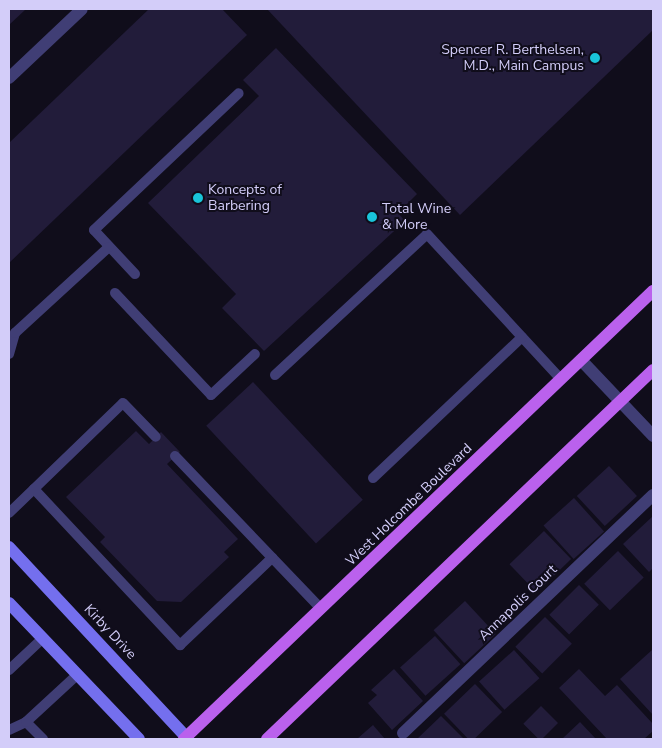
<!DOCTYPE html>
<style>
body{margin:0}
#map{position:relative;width:662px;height:748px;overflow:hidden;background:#100d1b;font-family:"Nunito Sans",sans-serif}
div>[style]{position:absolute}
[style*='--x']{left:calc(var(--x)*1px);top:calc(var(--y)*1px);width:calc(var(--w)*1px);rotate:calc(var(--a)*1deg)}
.building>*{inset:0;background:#221c3a;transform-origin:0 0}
.service>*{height:10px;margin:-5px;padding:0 5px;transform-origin:5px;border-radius:5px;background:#403e75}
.minor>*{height:12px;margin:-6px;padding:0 6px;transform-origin:6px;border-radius:6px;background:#403e75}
.secondary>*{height:12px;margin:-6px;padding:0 6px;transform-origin:6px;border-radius:6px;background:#746fee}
.primary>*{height:12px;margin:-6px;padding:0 6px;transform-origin:6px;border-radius:6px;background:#ba61ed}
.dots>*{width:14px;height:14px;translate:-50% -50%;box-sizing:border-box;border:2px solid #100d1b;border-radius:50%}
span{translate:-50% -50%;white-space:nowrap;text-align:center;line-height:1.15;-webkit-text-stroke:4px #100d1b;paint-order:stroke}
.poi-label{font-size:14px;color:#d3cdf9}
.right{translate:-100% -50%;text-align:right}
.left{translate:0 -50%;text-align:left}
.street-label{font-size:14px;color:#d3cdf9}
.frame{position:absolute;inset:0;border:10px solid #d3cdf9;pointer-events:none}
</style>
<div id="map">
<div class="building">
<i style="clip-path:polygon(9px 9px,26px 9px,9px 25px)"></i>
<i style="clip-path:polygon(149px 9px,222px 9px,247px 35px,9px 263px,9px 143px)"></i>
<i style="clip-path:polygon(267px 9px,653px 9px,653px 30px,460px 215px)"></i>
<i style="clip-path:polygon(276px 48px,417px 194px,398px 213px,405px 221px,264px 351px,222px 308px,236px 294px,148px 203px,259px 96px,243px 80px)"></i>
<i style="left:253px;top:382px;width:161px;height:64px;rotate:47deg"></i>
<i style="clip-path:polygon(136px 431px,149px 444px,161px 432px,180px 452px,167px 464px,238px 539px,224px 552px,229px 557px,181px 602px,157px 601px,100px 542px,105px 537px,66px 497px)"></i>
<i style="left:609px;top:466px;width:41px;height:44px;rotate:47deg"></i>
<i style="left:574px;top:498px;width:45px;height:41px;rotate:48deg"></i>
<i style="clip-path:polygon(653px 516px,653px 568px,649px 572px,623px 544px)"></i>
<i style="left:544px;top:531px;width:39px;height:48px;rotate:46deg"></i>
<i style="left:618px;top:551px;width:37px;height:47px;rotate:46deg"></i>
<i style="left:579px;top:585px;width:28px;height:42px;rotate:45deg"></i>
<i style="left:465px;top:601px;width:45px;height:43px;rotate:47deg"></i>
<i style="left:545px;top:617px;width:38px;height:42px;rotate:45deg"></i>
<i style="left:435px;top:636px;width:38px;height:47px;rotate:48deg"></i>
<i style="left:514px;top:650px;width:38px;height:47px;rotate:48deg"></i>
<i style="clip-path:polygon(652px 650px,653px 651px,653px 715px,620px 679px)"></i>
<i style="clip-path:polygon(394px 669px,423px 701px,392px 730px,368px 703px,377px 695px,371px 690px)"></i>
<i style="clip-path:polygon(579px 669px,605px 696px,617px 685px,653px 724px,653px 731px,644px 739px,607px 739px,559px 688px)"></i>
<i style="left:475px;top:684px;width:39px;height:43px;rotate:46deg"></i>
<i style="left:541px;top:706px;width:24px;height:25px;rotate:45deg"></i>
<i style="clip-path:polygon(441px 716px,464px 739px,417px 739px)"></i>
<i style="clip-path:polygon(580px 722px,596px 739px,562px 739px)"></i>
<i style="clip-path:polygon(373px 725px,385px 739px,357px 739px)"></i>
</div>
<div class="service">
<i style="--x:135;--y:274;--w:60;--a:-133"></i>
<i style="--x:94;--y:230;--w:199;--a:-43.4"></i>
<i style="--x:115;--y:293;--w:140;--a:46.7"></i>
<i style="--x:211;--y:395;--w:60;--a:-43"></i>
<i style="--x:9;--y:354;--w:22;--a:-74"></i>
<i style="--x:15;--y:333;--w:127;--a:-42.5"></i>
<i style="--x:275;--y:375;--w:207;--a:-42.8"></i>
<i style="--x:427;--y:234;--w:197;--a:47.3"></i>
<i style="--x:175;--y:456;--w:211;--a:46.3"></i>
<i style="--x:373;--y:478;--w:205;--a:-43.4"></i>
<i style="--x:34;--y:489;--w:214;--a:46.9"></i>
<i style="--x:180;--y:645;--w:127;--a:-43.4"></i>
<i style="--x:9;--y:513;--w:158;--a:-44"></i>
<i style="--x:123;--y:403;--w:47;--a:45.9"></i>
<i style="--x:9;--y:670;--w:47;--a:-43.3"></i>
<i style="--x:9;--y:730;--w:19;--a:-25"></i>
<i style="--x:43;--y:739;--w:24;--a:-135"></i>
<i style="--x:26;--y:722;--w:69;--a:-42.7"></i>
</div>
<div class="minor">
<i style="--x:9;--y:78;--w:100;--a:-43.4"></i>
<i style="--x:581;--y:360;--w:105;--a:46.5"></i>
<i style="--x:403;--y:733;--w:345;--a:-43.6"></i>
</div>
<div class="secondary">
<i style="--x:9;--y:547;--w:262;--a:47"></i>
<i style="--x:9;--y:603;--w:188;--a:46.3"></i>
</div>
<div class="primary">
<i style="--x:184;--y:739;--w:649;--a:-43.69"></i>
<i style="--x:267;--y:739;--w:534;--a:-43.71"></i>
</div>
<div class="dots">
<i style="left:595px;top:58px;background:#19c4d9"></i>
<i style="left:198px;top:198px;background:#19c4d9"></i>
<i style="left:372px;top:217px;background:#19c4d9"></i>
</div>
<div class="poi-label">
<span class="right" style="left:584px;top:58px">Spencer R. Berthelsen,<br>M.D., Main Campus</span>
<span class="left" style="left:208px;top:198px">Koncepts of<br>Barbering</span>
<span class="left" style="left:382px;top:217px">Total Wine<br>&amp; More</span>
</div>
<div class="street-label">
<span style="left:409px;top:505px;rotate:-44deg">West Holcombe Boulevard</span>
<span style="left:518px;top:603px;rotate:-44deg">Annapolis Court</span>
<span style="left:110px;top:632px;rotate:47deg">Kirby Drive</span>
</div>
<div class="frame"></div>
</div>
